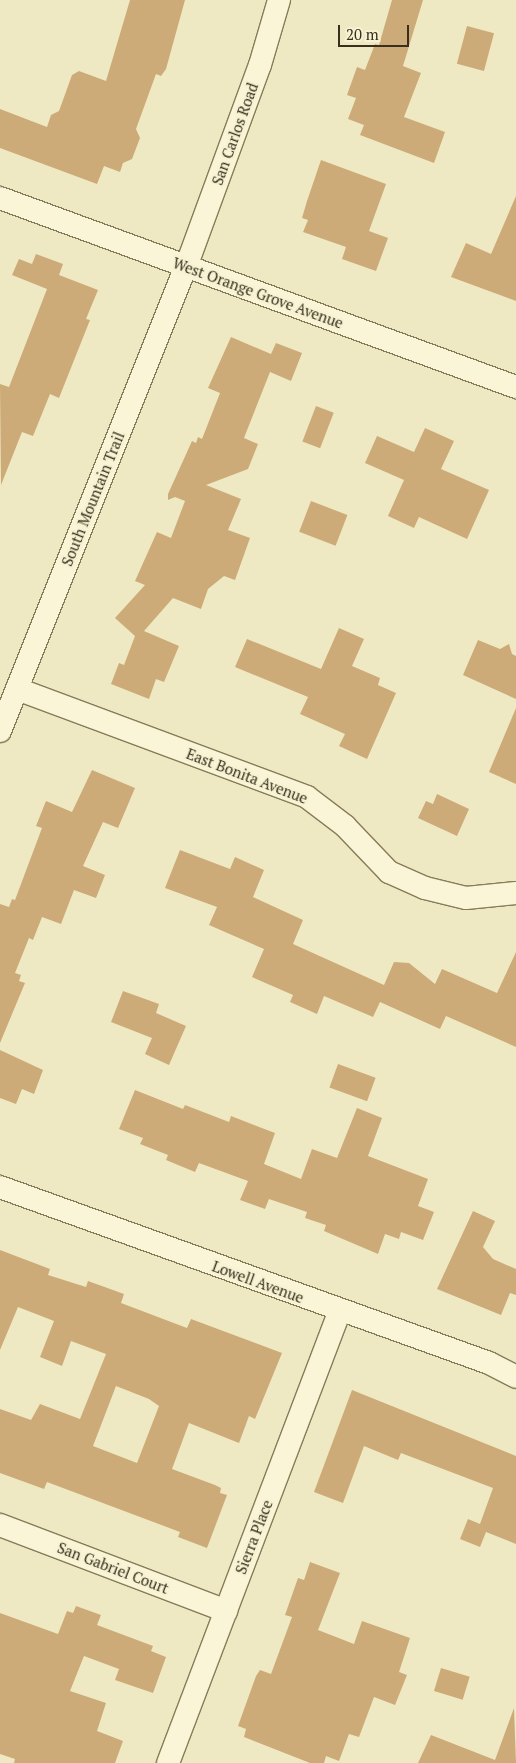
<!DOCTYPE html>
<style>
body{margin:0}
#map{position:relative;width:516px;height:1763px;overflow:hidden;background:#eee9c2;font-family:"PT Serif",serif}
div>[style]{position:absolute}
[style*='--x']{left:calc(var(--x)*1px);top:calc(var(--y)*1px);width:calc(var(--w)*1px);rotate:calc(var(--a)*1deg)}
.building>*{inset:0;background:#cdab78;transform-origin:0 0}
.roads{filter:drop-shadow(1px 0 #887b59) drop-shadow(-1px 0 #887b59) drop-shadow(0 1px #887b59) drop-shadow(0 -1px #887b59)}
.minor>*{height:22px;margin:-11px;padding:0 11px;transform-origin:11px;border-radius:11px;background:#f9f5d6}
span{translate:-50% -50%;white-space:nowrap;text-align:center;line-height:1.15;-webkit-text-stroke:4.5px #f6f2d2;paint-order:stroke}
.street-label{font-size:15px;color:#382f1e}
.scale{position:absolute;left:338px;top:25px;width:71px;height:22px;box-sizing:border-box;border:2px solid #382f1e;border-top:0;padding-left:6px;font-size:15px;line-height:18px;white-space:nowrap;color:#382f1e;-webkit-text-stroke:4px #f6f2d2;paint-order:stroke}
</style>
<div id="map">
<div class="building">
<i style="clip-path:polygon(130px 0,185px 0,166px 69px,161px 76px,156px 74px,136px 129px,140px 138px,132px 159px,123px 163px,120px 172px,104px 166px,97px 184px,0 148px,0 109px,47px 127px,51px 115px,59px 111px,72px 75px,79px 71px,106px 81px)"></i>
<i style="clip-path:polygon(392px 0,423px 0,403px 66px,421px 73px,404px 117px,445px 132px,434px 163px,360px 135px,364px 125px,348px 119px,356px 98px,347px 95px,357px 67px,365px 70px,375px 44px,379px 45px)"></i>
<i style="left:467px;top:26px;width:28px;height:39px;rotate:15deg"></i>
<i style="clip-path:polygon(321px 160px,386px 184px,369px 231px,388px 238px,376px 271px,342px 259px,346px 247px,303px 232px,308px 220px,302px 218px,307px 201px)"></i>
<i style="clip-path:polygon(516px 196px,516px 301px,451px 277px,466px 243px,491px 254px)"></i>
<i style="clip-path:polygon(36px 254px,63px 264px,59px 275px,98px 290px,86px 319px,90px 320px,59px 398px,50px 394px,33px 436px,22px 432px,1px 485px,0 384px,9px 387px,47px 289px,12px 275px,19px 259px,32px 264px)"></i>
<i style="clip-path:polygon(231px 337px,271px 354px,276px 343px,302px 353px,291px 381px,270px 372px,244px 438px,258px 444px,248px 469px,206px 485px,241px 499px,228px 530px,250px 538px,235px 580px,224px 576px,208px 589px,201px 609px,173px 598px,144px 631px,179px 646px,164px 682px,156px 679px,149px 699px,111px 684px,119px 663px,124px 665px,135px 636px,115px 618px,145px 585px,135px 581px,157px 532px,171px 538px,185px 501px,175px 497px,168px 500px,168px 494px,192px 441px,196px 443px,198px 437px,202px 439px,220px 393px,208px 388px)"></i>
<i style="left:316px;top:406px;width:19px;height:38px;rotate:21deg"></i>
<i style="clip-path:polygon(425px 428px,454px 441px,441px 469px,489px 490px,467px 539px,419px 517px,414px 528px,388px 516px,404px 480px,365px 463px,377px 436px,414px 452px)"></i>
<i style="left:311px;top:501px;width:39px;height:33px;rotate:21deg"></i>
<i style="clip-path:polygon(339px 628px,364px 639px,352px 666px,380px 678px,378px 685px,396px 693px,367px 759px,339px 746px,345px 734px,300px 714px,308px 697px,235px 667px,247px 639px,321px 669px)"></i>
<i style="clip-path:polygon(478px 640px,500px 649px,509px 644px,512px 654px,516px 656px,516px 699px,463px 675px)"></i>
<i style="clip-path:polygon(516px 708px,516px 784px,489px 772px)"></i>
<i style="clip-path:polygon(92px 770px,135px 788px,118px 828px,103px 822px,83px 866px,105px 875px,96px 898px,74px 890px,61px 924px,42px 917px,33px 940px,29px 938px,15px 973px,21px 975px,19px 981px,25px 983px,0 1043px,0 904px,9px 907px,12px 899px,15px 900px,42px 828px,36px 826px,46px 801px,72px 812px)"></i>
<i style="clip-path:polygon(437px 794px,469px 809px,457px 836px,418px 818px,426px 801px,433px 804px)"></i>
<i style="clip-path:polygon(180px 850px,230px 869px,235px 857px,264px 870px,253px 897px,303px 920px,293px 944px,384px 985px,394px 962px,409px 963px,435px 984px,442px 969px,497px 993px,516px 952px,516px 1047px,446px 1016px,440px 1029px,380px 1002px,373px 1017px,324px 996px,317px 1014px,290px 1002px,293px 995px,252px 977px,264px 949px,209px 925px,217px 907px,165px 888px)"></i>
<i style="clip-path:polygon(123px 991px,159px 1004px,156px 1013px,186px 1026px,169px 1065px,145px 1054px,152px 1038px,111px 1022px)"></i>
<i style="clip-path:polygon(0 1050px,43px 1070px,34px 1094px,22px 1089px,16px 1104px,0 1098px)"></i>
<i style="left:338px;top:1064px;width:40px;height:25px;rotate:20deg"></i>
<i style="clip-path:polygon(135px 1090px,183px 1109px,185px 1105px,229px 1122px,231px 1116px,275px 1133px,264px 1164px,301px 1179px,312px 1149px,337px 1158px,357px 1108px,382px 1118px,368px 1156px,428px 1179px,418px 1206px,434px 1212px,423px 1240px,401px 1232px,399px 1239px,385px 1234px,378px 1254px,324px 1231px,326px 1225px,305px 1218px,307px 1212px,269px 1199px,265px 1209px,240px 1200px,248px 1181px,199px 1163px,195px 1172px,166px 1160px,168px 1155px,140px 1144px,143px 1138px,119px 1129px)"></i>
<i style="clip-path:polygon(473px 1211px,495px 1221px,483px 1247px,493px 1259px,516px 1269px,516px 1295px,510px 1293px,501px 1315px,437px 1289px)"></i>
<i style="clip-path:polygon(evenodd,0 1250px,50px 1269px,48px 1275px,86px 1287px,88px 1281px,124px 1294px,121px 1303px,187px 1328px,191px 1319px,282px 1353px,255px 1419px,249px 1416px,239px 1443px,189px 1423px,172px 1469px,215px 1485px,221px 1488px,220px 1493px,227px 1495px,207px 1548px,178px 1537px,180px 1532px,47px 1482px,44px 1489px,0 1473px,0 1409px,31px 1420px,40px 1404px,80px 1419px,106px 1354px,71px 1341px,62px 1366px,40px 1357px,54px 1321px,18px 1307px,0 1350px,0 1250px,116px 1386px,149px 1399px,159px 1406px,137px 1463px,93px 1446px,116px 1386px)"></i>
<i style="clip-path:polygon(352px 1390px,516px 1456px,516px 1544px,486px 1532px,480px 1547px,460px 1539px,468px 1519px,480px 1524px,493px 1488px,401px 1453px,398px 1460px,364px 1446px,343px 1503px,314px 1492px)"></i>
<i style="clip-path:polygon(310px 1562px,340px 1573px,318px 1630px,354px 1644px,362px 1621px,410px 1638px,399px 1672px,407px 1675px,395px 1705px,374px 1697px,359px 1737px,349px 1734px,339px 1761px,326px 1756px,324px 1763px,310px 1763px,244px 1737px,246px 1729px,238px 1726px,256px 1676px,260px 1670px,271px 1674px,292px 1617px,285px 1615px,298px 1578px,304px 1580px)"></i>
<i style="clip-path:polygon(76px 1606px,101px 1615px,97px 1625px,153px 1646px,151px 1651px,166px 1657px,153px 1693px,115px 1680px,119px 1669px,84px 1656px,70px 1691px,106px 1703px,97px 1731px,123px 1741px,115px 1763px,14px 1763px,15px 1759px,0 1754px,0 1613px,58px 1634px,67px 1611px,73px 1613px)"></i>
<i style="left:441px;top:1668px;width:30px;height:24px;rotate:17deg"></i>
<i style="clip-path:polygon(514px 1708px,516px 1763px,418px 1763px,431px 1735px,495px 1760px)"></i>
</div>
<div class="roads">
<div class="minor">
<i style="--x:0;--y:198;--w:550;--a:20.12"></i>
<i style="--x:17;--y:689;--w:309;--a:20.4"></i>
<i style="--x:307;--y:797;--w:48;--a:37.3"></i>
<i style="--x:345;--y:826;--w:64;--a:46.3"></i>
<i style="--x:389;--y:872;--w:39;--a:24"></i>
<i style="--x:425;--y:888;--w:42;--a:13.7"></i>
<i style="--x:466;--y:898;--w:50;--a:-5.7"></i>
<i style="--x:0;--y:731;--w:500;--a:-68.2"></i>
<i style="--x:186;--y:267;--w:215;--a:-69.9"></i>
<i style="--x:260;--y:65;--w:68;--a:-73.7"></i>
<i style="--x:0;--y:1187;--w:520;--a:19.79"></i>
<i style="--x:489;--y:1363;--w:30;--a:27"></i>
<i style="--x:0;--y:1525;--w:242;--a:20.8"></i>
<i style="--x:168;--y:1763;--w:484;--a:-69.2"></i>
</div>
</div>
<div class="street-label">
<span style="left:235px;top:134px;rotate:-70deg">San Carlos Road</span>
<span style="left:258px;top:293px;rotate:20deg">West Orange Grove Avenue</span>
<span style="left:93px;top:499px;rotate:-68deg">South Mountain Trail</span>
<span style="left:247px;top:776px;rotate:21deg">East Bonita Avenue</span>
<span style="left:258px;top:1282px;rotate:20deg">Lowell Avenue</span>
<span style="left:254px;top:1537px;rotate:-69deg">Sierra Place</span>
<span style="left:113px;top:1568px;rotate:21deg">San Gabriel Court</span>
</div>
<div class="scale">20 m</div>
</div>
